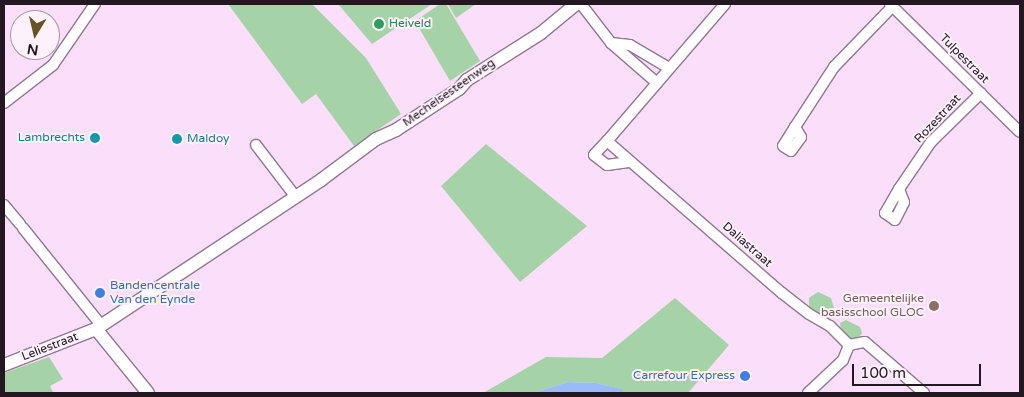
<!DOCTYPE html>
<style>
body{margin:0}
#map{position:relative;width:1024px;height:397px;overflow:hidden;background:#fbdef9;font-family:"Varela Round",sans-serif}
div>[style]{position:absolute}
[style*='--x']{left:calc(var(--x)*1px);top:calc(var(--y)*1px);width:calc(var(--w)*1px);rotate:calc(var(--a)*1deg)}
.green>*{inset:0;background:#a5d3a7}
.water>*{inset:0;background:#9abbf9}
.roads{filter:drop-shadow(1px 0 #927891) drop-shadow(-1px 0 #927891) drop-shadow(0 1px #927891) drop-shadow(0 -1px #927891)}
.minor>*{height:10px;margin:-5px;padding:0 5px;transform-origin:5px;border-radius:5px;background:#fff}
.tertiary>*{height:12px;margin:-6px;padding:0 6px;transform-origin:6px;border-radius:6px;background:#fff}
.dots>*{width:14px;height:14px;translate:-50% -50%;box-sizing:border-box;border:2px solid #fdf1fc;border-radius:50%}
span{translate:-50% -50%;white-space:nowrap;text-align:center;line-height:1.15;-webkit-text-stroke:4px #fdf1fc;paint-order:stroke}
.leisure-label{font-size:12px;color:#27864d}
.left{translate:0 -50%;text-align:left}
.street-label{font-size:12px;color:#231822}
.culture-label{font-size:12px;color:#0d838f}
.right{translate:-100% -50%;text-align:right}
.shop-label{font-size:12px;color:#366cbe}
.education-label{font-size:12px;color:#785e54}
.frame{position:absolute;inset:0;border:5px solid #231822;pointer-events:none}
.north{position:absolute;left:10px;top:10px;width:50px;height:50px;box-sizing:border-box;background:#fdf1fc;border:1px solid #a69aa5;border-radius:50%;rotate:189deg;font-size:14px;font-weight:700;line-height:20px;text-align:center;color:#231822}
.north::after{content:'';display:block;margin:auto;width:18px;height:22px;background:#695222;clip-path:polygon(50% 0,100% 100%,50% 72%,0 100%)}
.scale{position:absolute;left:852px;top:364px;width:129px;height:22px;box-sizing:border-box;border:2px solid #231822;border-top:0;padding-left:6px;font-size:15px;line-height:18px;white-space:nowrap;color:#231822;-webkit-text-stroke:4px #fdf1fc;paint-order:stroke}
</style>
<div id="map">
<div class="green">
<i style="clip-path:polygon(228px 4px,312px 4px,366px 58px,401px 114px,354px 146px,316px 94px,302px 104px)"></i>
<i style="clip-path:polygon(338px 4px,432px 4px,372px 44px)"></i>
<i style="clip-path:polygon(440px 4px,446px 4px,480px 61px,450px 81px,415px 21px)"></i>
<i style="clip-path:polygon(448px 4px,476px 4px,456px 18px)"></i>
<i style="clip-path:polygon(486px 144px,587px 226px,520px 282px,441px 186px)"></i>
<i style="clip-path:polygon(818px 292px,831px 298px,834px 308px,832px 317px,823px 318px,809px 309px,809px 298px)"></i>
<i style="clip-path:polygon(675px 298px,729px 345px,688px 393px,625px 393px,621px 389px,596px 383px,568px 382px,532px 393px,483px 393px,546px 357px,602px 358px)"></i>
<i style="clip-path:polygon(846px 320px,860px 327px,862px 333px,857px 340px,848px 338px,841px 330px,840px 323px)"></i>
<i style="clip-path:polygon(49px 357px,63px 379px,50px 386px,53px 392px,4px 393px,4px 373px)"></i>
</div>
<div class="water">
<i style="clip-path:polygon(568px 382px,596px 383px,622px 389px,625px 393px,532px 393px)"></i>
</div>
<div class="roads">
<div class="minor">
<i style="--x:581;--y:4;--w:49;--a:52.4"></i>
<i style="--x:611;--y:43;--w:61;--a:41"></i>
<i style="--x:725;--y:4;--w:181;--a:130.7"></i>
<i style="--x:607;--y:141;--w:232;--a:41"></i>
<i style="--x:782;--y:293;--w:34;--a:38"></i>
<i style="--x:809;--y:314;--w:24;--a:30"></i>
<i style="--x:830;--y:326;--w:27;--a:45"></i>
<i style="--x:890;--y:4;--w:182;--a:44.6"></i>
<i style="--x:611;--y:43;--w:19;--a:6"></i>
<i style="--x:630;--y:45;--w:45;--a:30.5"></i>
<i style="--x:4;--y:103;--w:62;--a:-37.8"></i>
<i style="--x:53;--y:65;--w:74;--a:-55.5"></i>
<i style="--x:795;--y:127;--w:22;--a:122"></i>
<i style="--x:783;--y:146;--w:9;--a:32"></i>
<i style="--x:791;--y:151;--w:17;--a:-54"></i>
<i style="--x:801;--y:137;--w:12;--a:-121"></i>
<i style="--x:795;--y:127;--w:72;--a:-57"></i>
<i style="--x:834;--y:67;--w:85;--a:-46"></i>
<i style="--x:607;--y:141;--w:19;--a:133"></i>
<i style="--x:594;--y:155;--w:16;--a:38"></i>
<i style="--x:607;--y:165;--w:22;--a:-8"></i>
<i style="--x:256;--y:145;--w:64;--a:52.6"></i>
<i style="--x:899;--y:189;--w:28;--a:120"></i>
<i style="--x:885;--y:213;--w:12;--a:35"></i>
<i style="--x:895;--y:220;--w:20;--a:-63"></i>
<i style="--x:904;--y:202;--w:14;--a:-111"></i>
<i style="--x:899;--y:189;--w:57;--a:-55.8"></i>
<i style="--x:931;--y:142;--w:70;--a:-44.4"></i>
<i style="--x:4;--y:205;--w:25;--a:50"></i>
<i style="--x:23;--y:228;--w:124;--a:51.2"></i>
<i style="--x:849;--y:345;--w:16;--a:-11"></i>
<i style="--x:865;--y:342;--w:78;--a:40.8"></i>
<i style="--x:808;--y:393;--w:48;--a:-43.3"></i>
<i style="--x:843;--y:360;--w:16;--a:-68"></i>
</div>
<div class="tertiary">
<i style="--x:96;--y:329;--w:82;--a:50.9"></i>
<i style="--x:4;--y:365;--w:99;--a:-21.4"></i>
<i style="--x:96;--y:329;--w:270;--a:-33.5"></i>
<i style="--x:321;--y:180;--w:69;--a:-36.7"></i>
<i style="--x:376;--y:139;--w:22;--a:-24"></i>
<i style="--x:396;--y:130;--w:75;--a:-33.1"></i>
<i style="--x:459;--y:89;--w:12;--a:-48"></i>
<i style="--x:467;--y:80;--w:88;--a:-32.4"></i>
<i style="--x:541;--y:33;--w:45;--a:-39.6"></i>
</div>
</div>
<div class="dots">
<i style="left:379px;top:24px;background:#2e9e5b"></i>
<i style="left:95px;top:138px;background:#0f9aa8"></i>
<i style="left:177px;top:139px;background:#0f9aa8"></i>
<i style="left:100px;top:293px;background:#3f7fe0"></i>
<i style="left:934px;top:306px;background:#8d6e63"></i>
<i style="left:745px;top:376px;background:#3f7fe0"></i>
</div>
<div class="leisure-label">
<span class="left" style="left:389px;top:24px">Heiveld</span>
</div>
<div class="street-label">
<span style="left:964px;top:59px;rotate:45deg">Tulpestraat</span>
<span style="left:449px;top:93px;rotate:-35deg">Mechelsesteenweg</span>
<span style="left:938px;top:119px;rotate:-47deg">Rozestraat</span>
<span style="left:747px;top:245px;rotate:41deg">Daliastraat</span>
<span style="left:50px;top:347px;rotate:-21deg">Leliestraat</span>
</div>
<div class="culture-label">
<span class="right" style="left:85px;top:138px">Lambrechts</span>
<span class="left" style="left:187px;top:139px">Maldoy</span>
</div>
<div class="shop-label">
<span class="left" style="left:110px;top:293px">Bandencentrale<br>Van den Eynde</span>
<span class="right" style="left:735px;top:376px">Carrefour Express</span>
</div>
<div class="education-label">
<span class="right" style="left:924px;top:306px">Gemeentelijke<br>basisschool GLOC</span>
</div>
<div class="frame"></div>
<div class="north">N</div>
<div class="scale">100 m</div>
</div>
